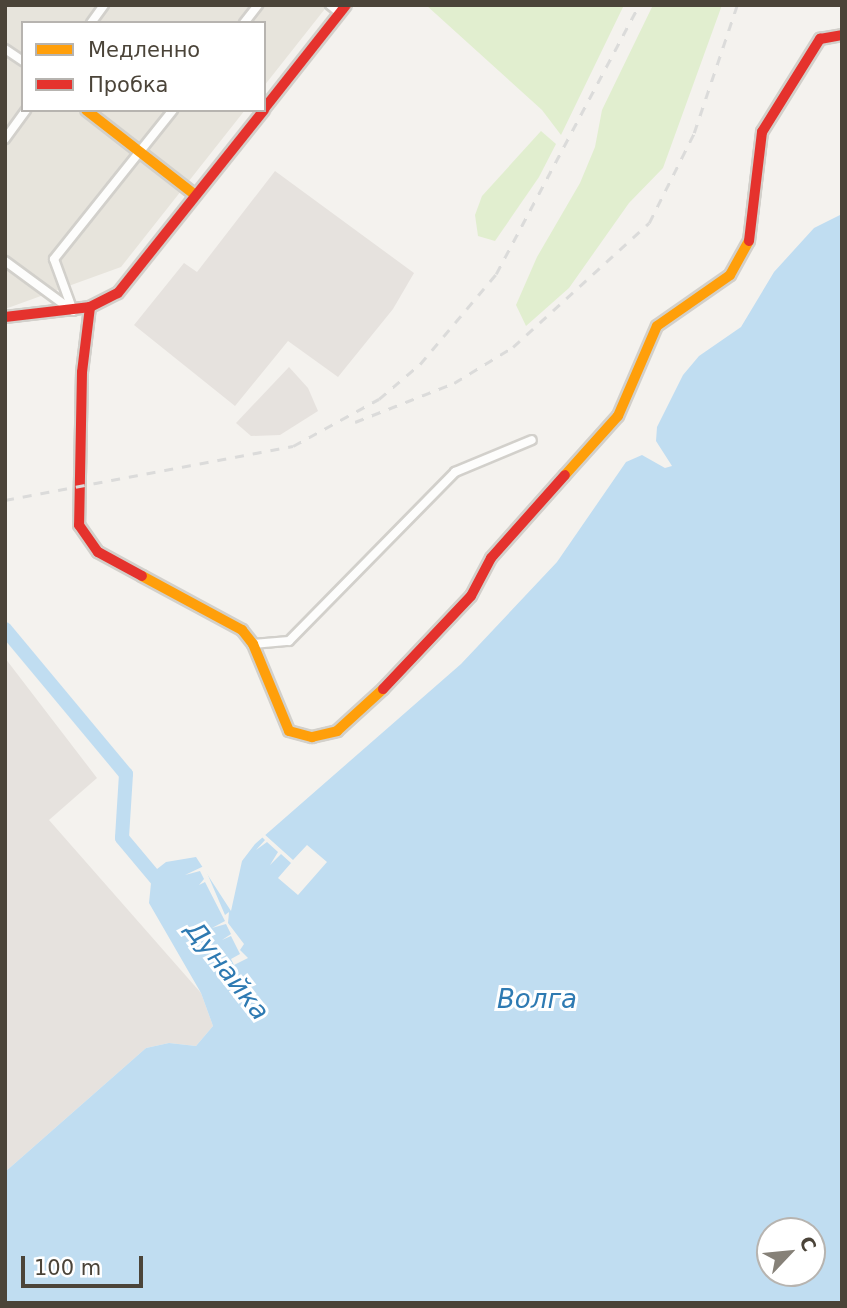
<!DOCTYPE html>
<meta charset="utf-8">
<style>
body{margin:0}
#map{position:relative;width:847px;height:1308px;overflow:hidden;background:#f4f2ee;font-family:"DejaVu Sans",sans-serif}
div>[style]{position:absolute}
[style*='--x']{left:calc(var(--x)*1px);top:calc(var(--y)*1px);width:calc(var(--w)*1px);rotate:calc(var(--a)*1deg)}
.residential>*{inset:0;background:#e7e4dc}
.industrial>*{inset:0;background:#e6e2de}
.green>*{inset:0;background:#e1eecf}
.water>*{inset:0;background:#c0ddf1}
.pier>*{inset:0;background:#f4f2ee}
.river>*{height:14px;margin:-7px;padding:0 7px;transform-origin:7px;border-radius:7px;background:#c0ddf1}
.roads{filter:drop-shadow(2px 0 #d2d0cb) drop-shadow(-2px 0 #d2d0cb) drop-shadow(0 2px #d2d0cb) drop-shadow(0 -2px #d2d0cb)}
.street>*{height:8px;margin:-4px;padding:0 4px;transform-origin:4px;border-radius:4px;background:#fdfdfc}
.slow>*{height:10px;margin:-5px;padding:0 5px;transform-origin:5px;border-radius:5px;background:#ff9f0a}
.jam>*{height:10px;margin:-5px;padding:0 5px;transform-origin:5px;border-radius:5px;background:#e5322d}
.rail>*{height:2.5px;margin-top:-1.25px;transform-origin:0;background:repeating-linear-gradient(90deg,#dbdbda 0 9px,transparent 0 18px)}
span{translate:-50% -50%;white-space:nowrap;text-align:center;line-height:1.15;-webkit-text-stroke:6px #fff;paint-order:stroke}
.water-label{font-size:26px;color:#2e7ab2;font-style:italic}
.frame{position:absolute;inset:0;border:7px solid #4b4439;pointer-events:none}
.legend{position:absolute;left:21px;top:21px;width:245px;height:91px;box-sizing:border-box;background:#fff;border:2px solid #b7b4b0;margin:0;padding:9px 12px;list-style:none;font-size:21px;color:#4b4439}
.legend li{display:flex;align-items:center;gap:14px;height:35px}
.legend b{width:35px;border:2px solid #b7b4b0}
.north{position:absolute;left:756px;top:1217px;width:70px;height:70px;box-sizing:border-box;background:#fff;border:2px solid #b7b4b0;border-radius:50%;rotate:64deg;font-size:19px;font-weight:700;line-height:28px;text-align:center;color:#4b4439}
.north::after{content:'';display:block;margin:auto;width:24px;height:32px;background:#868178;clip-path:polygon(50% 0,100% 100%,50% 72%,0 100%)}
.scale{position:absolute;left:21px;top:1256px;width:122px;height:32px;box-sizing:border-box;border:4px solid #4b4439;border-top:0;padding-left:9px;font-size:21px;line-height:24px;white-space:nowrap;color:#4b4439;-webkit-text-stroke:5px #fff;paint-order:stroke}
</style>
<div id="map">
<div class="residential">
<i style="clip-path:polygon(5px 5px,328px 5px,264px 86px,264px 23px,23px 23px,23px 110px,245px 110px,121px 267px,5px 309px)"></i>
</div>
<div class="industrial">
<i style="clip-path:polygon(275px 171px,414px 273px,393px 309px,338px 377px,288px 341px,235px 406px,134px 325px,184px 263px,197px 272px)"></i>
<i style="clip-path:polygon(289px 367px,308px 388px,318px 411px,280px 435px,251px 436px,236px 423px)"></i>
<i style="clip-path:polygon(5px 658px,97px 778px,49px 820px,201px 993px,213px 1026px,196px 1046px,169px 1043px,146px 1048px,5px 1172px)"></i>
</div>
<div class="green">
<i style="clip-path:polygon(426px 5px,624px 5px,561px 135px,542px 110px)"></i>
<i style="clip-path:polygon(653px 5px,722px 5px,663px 168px,629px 203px,569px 288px,526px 326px,516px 305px,537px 257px,580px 183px,595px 147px,602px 110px)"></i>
<i style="clip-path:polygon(541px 131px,556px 144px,539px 177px,495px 241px,478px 236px,475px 215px,482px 196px)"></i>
</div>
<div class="water">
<i style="clip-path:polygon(evenodd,842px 214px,842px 1303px,5px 1303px,5px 1172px,146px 1048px,169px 1043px,196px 1046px,213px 1026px,201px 993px,149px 903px,152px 873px,166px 862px,196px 857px,231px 911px,242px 861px,255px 844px,461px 664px,557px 562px,626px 462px,642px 455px,665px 468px,672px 466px,656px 441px,657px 427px,683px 375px,699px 356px,741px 327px,774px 272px,814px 228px,842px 214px,770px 1231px,812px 1231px,812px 1273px,770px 1273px,770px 1231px)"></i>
</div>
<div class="pier">
<i style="clip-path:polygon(263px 833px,293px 860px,307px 845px,327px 862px,298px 895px,278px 878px,291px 863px,281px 854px,270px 865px,278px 852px,267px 842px,256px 850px,265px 840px,260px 835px)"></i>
<i style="clip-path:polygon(204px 866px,225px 915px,229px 912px,228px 923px,244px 944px,240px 950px,248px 958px,234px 965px,231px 959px,240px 954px,231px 936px,222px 940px,231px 934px,226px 924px,212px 928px,225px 921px,205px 882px,199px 885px,204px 879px,200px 871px,185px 875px)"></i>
</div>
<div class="river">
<i style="--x:5;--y:629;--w:189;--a:50.2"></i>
<i style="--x:126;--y:774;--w:64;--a:93.6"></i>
<i style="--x:122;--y:838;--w:64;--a:50.1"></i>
</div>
<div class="roads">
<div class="street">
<i style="--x:330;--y:5;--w:13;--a:39"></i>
<i style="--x:91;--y:23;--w:22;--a:-54"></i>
<i style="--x:244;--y:23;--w:23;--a:-52"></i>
<i style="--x:5;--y:49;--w:22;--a:34"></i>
<i style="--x:5;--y:139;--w:36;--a:-54"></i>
<i style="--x:5;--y:261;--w:84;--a:36.3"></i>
<i style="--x:73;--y:311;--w:55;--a:-110.1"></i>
<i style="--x:54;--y:259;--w:191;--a:-51.4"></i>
<i style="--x:253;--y:644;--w:36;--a:-5"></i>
<i style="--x:289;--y:641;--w:237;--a:-45.5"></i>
<i style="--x:455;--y:472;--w:83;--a:-22.6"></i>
</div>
<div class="slow">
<i style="--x:86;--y:110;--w:138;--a:37.9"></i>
<i style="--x:565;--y:475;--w:79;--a:-48.1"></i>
<i style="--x:618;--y:416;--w:98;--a:-66.6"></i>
<i style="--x:657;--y:326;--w:89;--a:-34.9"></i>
<i style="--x:730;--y:275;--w:39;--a:-61"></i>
<i style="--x:142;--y:576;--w:114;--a:28.4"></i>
<i style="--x:242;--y:630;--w:18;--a:52"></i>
<i style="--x:253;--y:644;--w:94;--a:67.5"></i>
<i style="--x:289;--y:731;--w:24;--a:15"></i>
<i style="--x:312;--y:737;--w:26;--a:-13"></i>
<i style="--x:337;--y:731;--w:62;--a:-42.4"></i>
</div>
<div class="jam">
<i style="--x:264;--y:109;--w:132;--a:-51.7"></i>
<i style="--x:749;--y:241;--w:110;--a:-83.2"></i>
<i style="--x:762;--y:132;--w:110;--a:-58.1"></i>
<i style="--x:820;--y:39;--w:22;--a:-10"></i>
<i style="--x:90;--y:307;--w:65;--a:97"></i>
<i style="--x:82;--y:372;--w:153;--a:91.1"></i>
<i style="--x:79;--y:525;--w:33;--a:55"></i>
<i style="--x:98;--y:552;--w:50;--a:28.6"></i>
<i style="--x:5;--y:317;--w:86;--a:-6.7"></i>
<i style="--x:90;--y:307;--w:31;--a:-27"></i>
<i style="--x:118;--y:293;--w:234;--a:-51.4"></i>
<i style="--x:383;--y:689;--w:128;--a:-46.6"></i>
<i style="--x:471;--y:596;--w:43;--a:-62.2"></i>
<i style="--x:491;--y:558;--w:111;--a:-48.3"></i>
</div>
</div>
<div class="rail">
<i style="--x:355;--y:422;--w:106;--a:-21.5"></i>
<i style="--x:454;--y:383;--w:69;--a:-31.4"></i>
<i style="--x:513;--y:347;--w:184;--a:-42.4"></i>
<i style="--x:649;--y:223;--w:101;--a:-63.4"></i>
<i style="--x:694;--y:133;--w:135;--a:-71.4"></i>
<i style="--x:5;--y:500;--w:293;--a:-10.6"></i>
<i style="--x:293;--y:446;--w:98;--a:-28.7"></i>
<i style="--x:379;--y:399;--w:54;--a:-40.5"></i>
<i style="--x:420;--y:364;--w:118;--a:-49.8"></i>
<i style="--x:496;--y:274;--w:305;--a:-62"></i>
</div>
<div class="water-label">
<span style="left:227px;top:971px;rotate:52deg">Дунайка</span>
<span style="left:537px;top:1000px">Волга</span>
</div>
<div class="frame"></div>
<ul class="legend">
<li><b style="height:9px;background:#ff9f0a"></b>Медленно</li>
<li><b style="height:9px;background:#e5322d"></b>Пробка</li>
</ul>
<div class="north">С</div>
<div class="scale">100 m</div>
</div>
